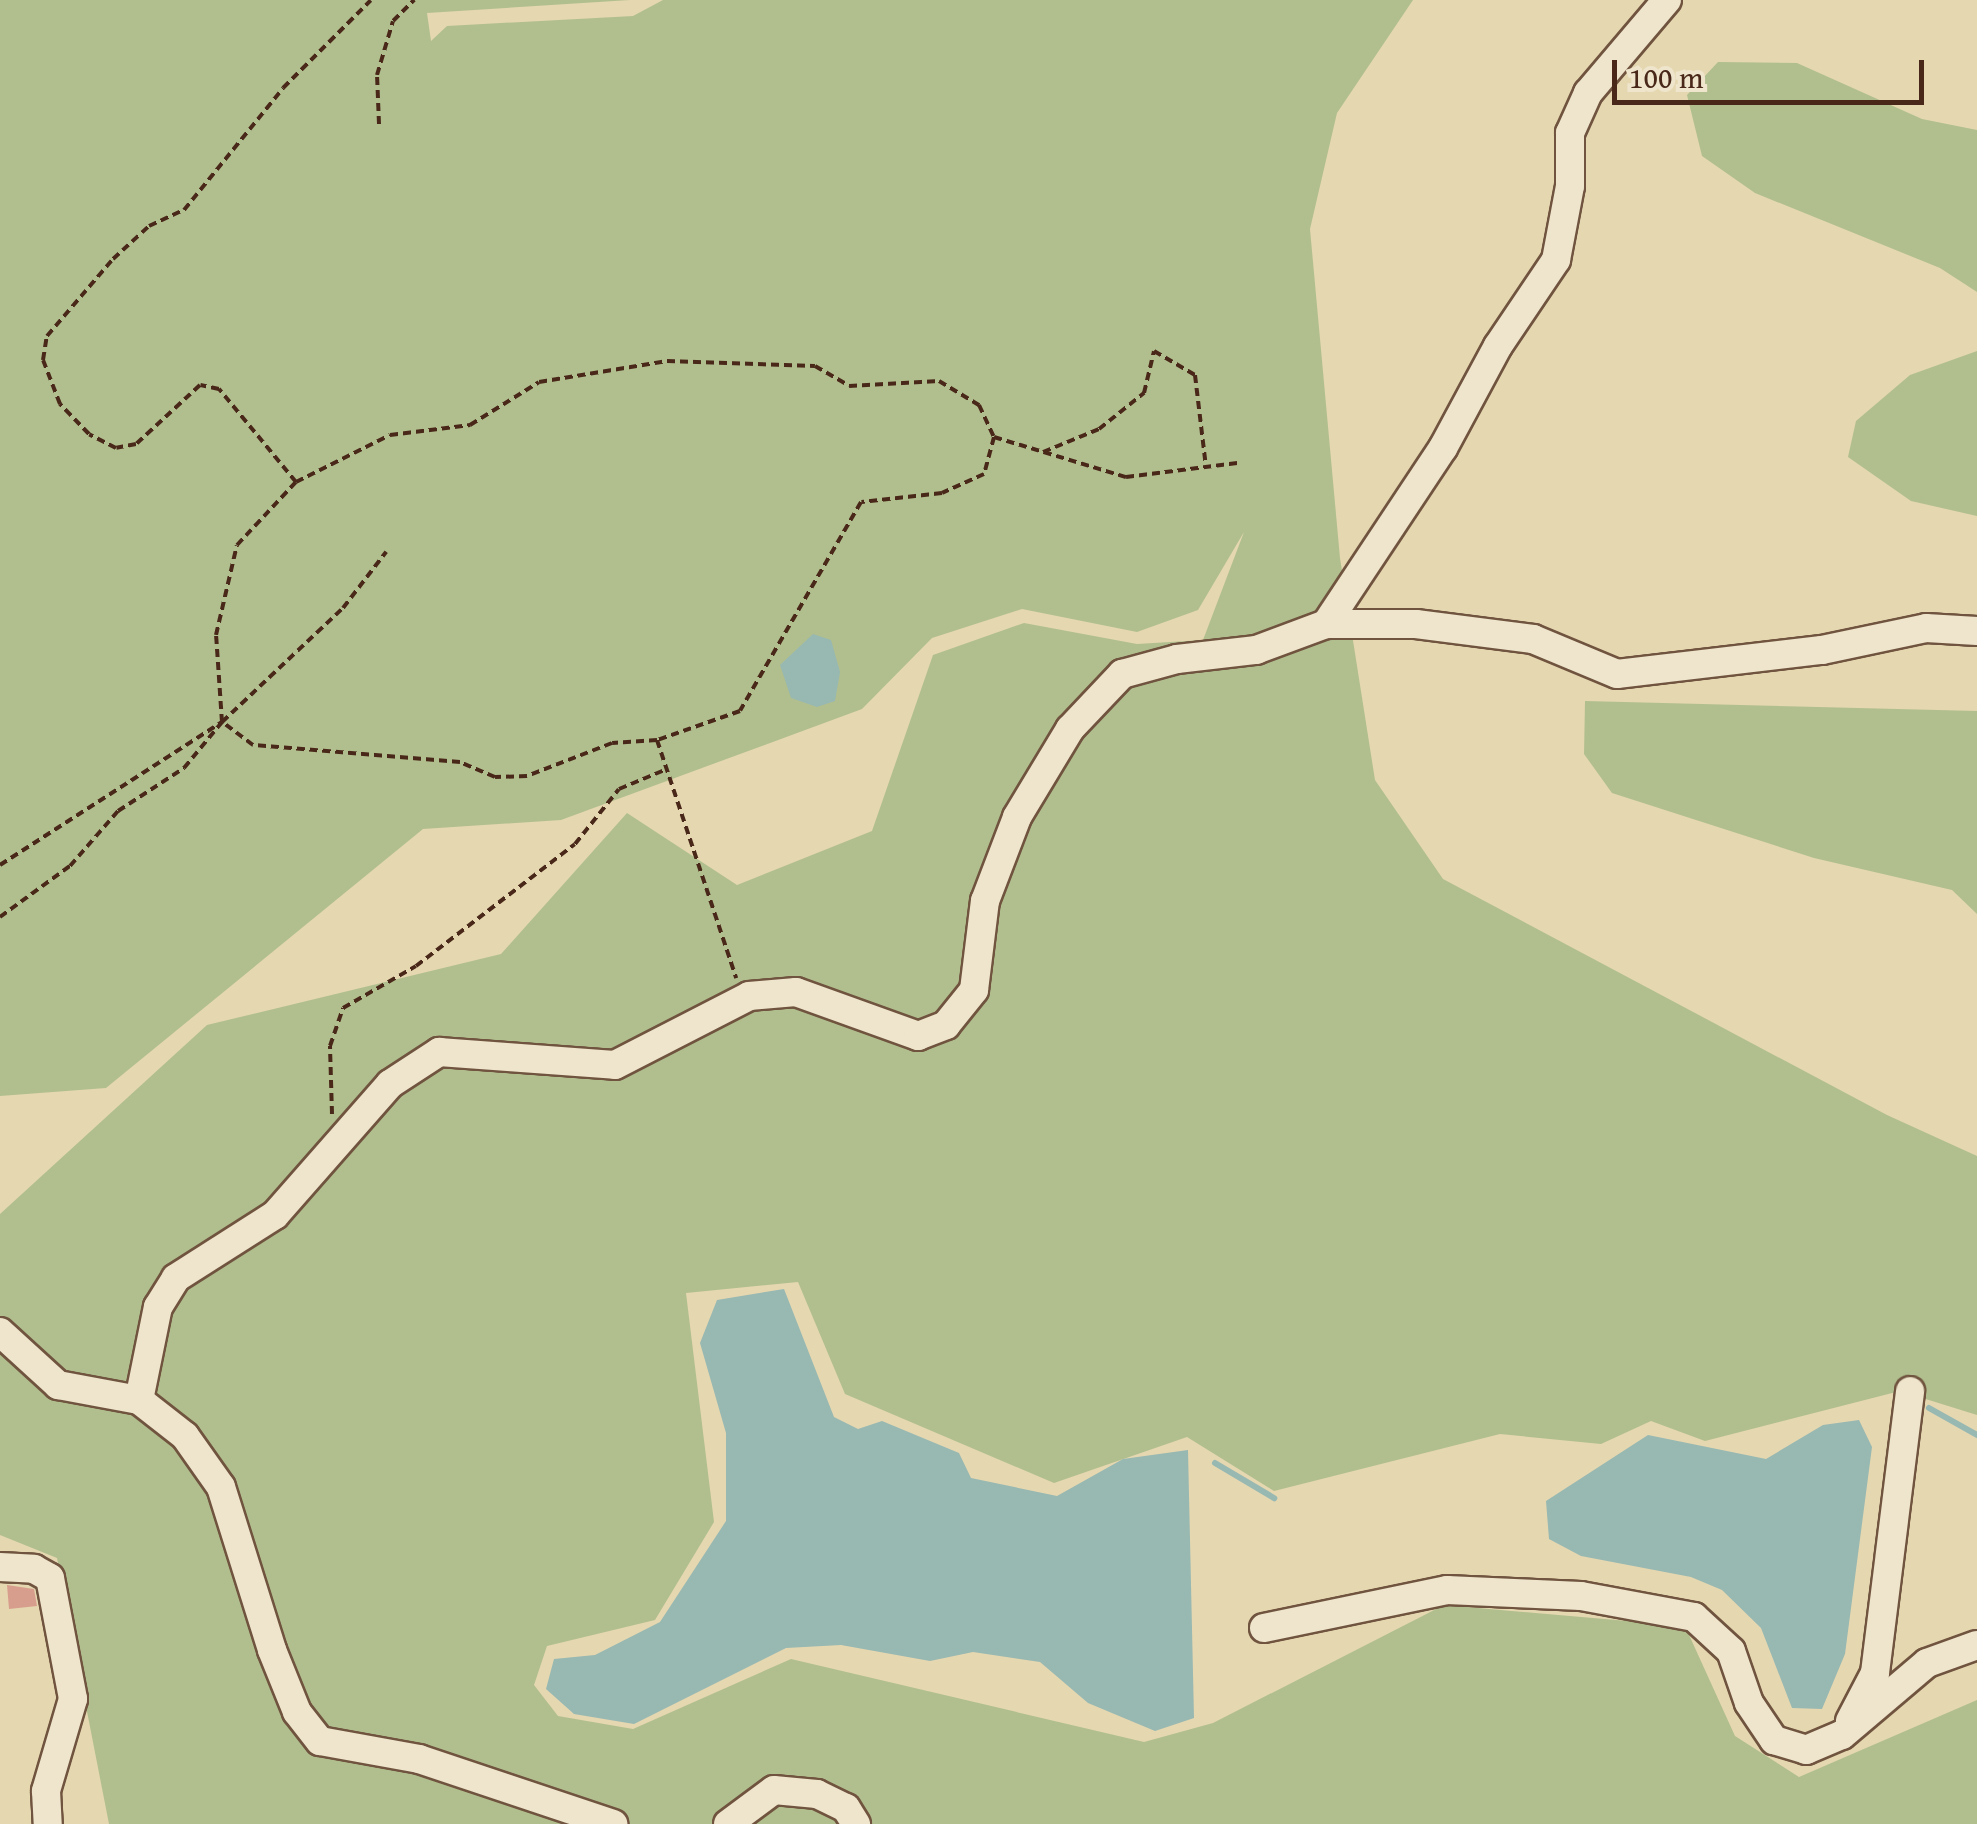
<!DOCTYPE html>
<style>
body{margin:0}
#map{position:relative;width:1977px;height:1824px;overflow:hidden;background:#e5d7b0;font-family:"Gentium Book Plus",serif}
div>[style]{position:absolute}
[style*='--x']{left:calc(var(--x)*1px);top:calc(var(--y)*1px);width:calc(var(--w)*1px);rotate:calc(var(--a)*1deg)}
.green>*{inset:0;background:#b1bf8e}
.water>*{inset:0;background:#98b8b2}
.stream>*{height:6px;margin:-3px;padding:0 3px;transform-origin:3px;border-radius:3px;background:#98b8b2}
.building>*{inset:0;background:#d89e8d}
.path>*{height:4px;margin-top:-2px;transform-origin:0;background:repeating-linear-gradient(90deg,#492819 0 8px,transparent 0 13px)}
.roads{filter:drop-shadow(2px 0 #70543f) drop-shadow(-2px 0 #70543f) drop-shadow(0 2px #70543f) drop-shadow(0 -2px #70543f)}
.minor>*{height:28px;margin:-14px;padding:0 14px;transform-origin:14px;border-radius:14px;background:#eee5cc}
span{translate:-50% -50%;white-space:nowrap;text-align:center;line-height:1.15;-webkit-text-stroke:8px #eee5cc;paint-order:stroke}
.scale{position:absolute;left:1612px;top:60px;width:312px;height:45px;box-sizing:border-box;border:5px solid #492819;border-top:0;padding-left:12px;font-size:30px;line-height:35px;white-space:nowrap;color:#492819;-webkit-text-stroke:8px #eee5cc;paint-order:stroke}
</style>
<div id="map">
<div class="green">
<i style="clip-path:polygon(0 0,630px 0,427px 13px,431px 41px,447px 26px,633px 16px,663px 0,1413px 0,1337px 113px,1310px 229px,1340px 558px,1375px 780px,1443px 879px,1887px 1115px,1977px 1156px,1977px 1415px,1900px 1391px,1705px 1441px,1651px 1421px,1601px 1444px,1500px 1434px,1274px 1491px,1187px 1437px,1054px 1483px,845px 1394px,798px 1282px,686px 1293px,714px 1522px,655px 1620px,547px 1646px,534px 1685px,558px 1716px,633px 1729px,791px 1659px,1144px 1742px,1213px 1723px,1444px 1605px,1685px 1626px,1735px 1736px,1799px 1777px,1977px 1700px,1977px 1824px,109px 1824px,57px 1558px,0 1535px,0 1214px,207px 1025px,501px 954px,627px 813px,737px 885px,872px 831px,933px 655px,1024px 623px,1137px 644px,1203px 640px,1244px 532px,1198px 610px,1137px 632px,1022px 609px,932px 638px,862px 709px,561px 820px,423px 829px,106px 1088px,0 1096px)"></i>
<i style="clip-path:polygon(1718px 62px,1797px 63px,1922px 119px,1977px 130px,1977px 292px,1940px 268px,1755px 193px,1702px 156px,1687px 95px)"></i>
<i style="clip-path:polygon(1977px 351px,1977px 516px,1911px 501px,1848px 457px,1856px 421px,1910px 375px)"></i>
<i style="clip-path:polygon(1585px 701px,1977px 711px,1977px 914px,1952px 890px,1814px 858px,1612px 793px,1584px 754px)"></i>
</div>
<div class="water">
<i style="clip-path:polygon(813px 634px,831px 640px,840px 672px,835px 701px,817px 707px,791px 698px,780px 665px)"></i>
<i style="clip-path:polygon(784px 1289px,834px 1417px,858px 1429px,882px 1421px,959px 1453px,971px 1478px,1057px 1496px,1123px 1459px,1188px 1450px,1194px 1718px,1155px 1731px,1088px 1703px,1040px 1662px,973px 1652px,930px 1661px,841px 1645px,786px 1648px,634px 1724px,574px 1714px,546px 1689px,554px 1659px,595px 1655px,660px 1622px,726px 1521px,726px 1433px,700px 1343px,717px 1300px)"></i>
<i style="clip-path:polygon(1859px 1420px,1872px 1447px,1845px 1654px,1822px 1709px,1792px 1708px,1761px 1628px,1722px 1590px,1691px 1577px,1581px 1556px,1549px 1539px,1546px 1501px,1648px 1435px,1766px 1459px,1823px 1425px)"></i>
</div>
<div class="stream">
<i style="--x:1929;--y:1408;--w:55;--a:29.4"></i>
<i style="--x:1215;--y:1463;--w:69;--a:30.7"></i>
</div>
<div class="building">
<i style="clip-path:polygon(7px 1585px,34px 1589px,37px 1606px,9px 1609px)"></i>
</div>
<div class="path">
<i style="--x:379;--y:124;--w:49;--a:-92.3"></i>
<i style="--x:377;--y:75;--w:56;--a:-73.5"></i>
<i style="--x:393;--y:21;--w:30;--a:-45"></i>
<i style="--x:994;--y:437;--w:138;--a:16.9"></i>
<i style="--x:1126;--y:477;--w:112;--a:-7.2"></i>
<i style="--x:1043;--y:452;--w:61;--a:-22.3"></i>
<i style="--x:1099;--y:429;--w:58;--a:-38.7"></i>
<i style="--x:1144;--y:393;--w:43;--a:-76.6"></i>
<i style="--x:1154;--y:351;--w:48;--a:30.3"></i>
<i style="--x:1195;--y:375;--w:93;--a:83.2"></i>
<i style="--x:296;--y:482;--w:121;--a:-129.6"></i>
<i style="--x:219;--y:389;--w:19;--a:-168"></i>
<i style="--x:200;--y:385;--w:87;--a:137.3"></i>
<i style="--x:136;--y:444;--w:20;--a:169"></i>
<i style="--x:116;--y:448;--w:30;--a:-153"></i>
<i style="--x:89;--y:434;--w:42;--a:-134"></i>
<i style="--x:60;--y:404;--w:47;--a:-111.1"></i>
<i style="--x:43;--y:360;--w:24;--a:-81"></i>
<i style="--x:47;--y:336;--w:101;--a:-49.4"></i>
<i style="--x:113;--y:259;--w:49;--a:-42.5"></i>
<i style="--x:149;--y:226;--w:38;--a:-25"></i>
<i style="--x:184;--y:210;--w:157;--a:-50.9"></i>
<i style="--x:283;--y:88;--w:124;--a:-45"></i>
<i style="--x:657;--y:740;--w:251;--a:71.6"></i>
<i style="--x:0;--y:865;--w:264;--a:-32.8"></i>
<i style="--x:222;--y:722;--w:166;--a:-43.3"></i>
<i style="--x:343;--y:608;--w:71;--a:-52.5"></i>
<i style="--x:0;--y:917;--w:87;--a:-36.1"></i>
<i style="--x:70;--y:866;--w:73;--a:-48.9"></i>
<i style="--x:118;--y:811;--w:79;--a:-33.1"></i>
<i style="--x:184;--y:768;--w:60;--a:-50.4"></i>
<i style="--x:222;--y:722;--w:87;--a:-93.9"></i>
<i style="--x:216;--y:635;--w:92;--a:-76.9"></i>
<i style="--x:237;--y:545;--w:86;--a:-46.9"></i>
<i style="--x:296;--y:482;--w:105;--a:-26.6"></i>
<i style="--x:390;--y:435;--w:81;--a:-7.1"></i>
<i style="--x:470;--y:425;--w:81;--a:-31.9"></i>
<i style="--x:539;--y:382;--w:130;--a:-9.3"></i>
<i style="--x:667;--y:361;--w:148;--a:1.9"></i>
<i style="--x:815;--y:366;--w:39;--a:30"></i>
<i style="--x:849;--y:386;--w:90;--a:-3.2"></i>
<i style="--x:939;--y:381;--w:47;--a:31"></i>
<i style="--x:979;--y:405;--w:35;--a:65"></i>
<i style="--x:994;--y:437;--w:38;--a:105"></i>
<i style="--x:984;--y:474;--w:46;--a:155.7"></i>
<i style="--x:942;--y:493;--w:81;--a:173.7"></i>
<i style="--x:861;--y:502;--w:241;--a:120.1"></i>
<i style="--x:740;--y:711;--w:88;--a:160.7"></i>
<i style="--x:657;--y:740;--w:45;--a:176.2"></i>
<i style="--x:612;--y:743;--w:91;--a:158.8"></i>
<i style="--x:527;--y:776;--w:32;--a:178"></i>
<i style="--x:495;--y:777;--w:38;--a:-157"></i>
<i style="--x:460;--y:762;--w:208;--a:-175.3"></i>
<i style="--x:253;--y:745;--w:39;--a:-143"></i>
<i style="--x:332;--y:1114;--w:68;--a:-91.7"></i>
<i style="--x:330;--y:1046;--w:40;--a:-71.1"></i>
<i style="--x:343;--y:1008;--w:84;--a:-29.9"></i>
<i style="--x:416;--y:966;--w:200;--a:-37.5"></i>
<i style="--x:575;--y:844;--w:70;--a:-51.3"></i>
<i style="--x:619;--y:789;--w:52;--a:-22.6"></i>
</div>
<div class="roads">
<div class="minor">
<i style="--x:1326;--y:624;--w:211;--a:-56.4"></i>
<i style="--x:1443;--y:448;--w:116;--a:-61.7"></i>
<i style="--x:1498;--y:346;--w:104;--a:-56"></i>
<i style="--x:1556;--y:260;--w:75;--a:-79.3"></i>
<i style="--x:1570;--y:186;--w:53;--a:-90"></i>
<i style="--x:1570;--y:133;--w:44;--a:-65.8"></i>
<i style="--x:1588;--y:93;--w:122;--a:-49.7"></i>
<i style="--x:0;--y:1332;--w:79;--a:42.4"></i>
<i style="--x:58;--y:1385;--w:82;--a:10.5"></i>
<i style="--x:139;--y:1400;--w:58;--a:38"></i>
<i style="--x:185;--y:1436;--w:62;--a:54.8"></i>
<i style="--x:221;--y:1487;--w:171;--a:72.6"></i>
<i style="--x:272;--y:1650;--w:67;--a:68"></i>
<i style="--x:297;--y:1712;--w:37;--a:52"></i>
<i style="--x:320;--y:1741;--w:101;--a:10.3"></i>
<i style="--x:419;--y:1759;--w:205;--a:18.5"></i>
<i style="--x:139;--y:1400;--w:95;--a:-78.5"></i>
<i style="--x:158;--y:1307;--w:34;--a:-58"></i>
<i style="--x:176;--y:1278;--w:117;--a:-32.5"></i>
<i style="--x:275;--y:1215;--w:174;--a:-48.7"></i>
<i style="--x:390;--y:1084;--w:59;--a:-33.1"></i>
<i style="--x:439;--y:1052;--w:176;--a:4.2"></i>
<i style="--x:615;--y:1065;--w:151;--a:-27.2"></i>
<i style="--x:749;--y:996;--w:47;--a:-4.9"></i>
<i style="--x:796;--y:992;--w:130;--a:19.8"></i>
<i style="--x:918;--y:1036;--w:30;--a:-21"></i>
<i style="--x:946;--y:1025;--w:45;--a:-51.3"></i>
<i style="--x:974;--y:990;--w:90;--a:-83"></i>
<i style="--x:985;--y:901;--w:90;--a:-69.1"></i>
<i style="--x:1017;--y:817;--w:103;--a:-58.9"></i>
<i style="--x:1070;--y:729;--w:76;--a:-46.6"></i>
<i style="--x:1122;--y:674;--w:57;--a:-15.3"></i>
<i style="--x:1177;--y:659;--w:80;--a:-6.5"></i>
<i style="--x:1256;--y:650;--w:75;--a:-20.4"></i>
<i style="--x:1326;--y:624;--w:90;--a:0"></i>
<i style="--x:1416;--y:624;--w:118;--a:7.3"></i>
<i style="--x:1533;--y:639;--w:91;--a:22.6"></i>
<i style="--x:1617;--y:674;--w:206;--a:-6.7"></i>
<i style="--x:1822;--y:650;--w:106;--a:-11.9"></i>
<i style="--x:1926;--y:628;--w:51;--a:3.4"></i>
<i style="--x:0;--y:1567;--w:34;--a:3"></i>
<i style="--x:34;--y:1569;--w:18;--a:29"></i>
<i style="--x:50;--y:1578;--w:123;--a:79.2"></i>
<i style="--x:73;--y:1699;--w:96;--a:106.4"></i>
<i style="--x:46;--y:1791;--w:33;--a:87"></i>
<i style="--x:1264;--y:1628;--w:187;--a:-11.7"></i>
<i style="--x:1447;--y:1590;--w:134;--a:2.6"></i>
<i style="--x:1581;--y:1596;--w:115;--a:10.5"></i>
<i style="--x:1694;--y:1617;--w:50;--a:42.6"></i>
<i style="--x:1731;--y:1651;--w:55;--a:70.9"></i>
<i style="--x:1749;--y:1703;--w:45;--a:56"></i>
<i style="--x:1774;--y:1740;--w:34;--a:17"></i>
<i style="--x:1806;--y:1750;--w:39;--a:-23"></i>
<i style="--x:1842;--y:1735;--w:111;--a:-40.3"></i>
<i style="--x:1927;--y:1663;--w:53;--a:-19.8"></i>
<i style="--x:1850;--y:1721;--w:54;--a:-62.5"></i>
<i style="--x:1875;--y:1673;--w:284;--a:-82.9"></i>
<i style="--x:728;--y:1824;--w:57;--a:-36.5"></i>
<i style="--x:774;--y:1790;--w:43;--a:5.3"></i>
<i style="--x:817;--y:1794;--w:32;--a:26"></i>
<i style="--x:846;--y:1808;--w:19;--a:58"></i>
</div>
</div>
<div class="scale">100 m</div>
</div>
